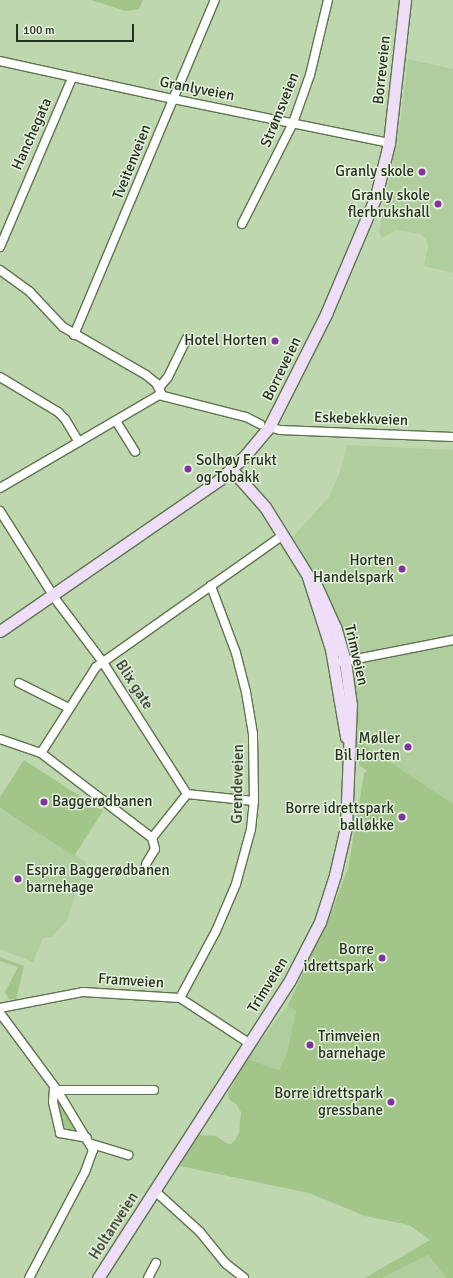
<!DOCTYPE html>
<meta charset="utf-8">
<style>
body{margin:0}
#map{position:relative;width:453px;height:1278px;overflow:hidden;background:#bed7ae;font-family:Signika,sans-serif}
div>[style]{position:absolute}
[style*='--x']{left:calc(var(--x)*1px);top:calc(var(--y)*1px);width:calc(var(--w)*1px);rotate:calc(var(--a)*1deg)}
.built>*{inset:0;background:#b0cd9e}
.green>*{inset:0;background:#a2c689}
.roads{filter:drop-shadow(1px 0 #5e744f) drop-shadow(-1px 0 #5e744f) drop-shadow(0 1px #5e744f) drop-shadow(0 -1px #5e744f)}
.minor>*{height:8px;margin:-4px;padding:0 4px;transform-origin:4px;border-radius:4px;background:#fff}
.secondary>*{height:11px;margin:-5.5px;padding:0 5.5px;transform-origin:5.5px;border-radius:5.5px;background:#eedef8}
.dots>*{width:11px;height:11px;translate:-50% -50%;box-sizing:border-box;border:2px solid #e6f3de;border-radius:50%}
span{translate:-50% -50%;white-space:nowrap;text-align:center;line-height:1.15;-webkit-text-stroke:3px #e6f3de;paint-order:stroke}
.street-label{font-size:15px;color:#263020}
.poi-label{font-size:15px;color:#263020}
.right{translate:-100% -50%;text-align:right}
.left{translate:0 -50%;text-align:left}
.scale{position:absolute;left:16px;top:24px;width:118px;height:18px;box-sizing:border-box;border:2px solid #263020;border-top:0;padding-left:5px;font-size:12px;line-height:14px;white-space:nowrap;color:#263020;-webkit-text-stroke:3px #e6f3de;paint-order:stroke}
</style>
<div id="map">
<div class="built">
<i style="clip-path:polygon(408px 59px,453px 69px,453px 273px,424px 266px,428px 246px,426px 239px,420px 234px,397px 230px,382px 238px,379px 233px,402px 113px)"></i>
<i style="clip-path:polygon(347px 445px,453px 450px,453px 804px,357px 740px,355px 710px,322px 585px,293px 537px,329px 497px,340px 472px)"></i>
<i style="clip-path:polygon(0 809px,86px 862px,67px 920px,52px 937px,43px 938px,33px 962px,0 949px)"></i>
<i style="clip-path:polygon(288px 1005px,296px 1010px,288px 1054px,279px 1070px,247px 1059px)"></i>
<i style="clip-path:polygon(428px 1255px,447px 1278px,382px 1278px)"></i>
</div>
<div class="green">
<i style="clip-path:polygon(91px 0,143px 0,139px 9px,126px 11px)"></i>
<i style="clip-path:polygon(357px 740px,453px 804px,453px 1278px,447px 1278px,428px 1255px,382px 1278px,365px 1278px,430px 1240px,409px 1225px,365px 1216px,309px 1193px,180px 1166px,194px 1139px,199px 1135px,216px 1136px,226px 1143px,231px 1144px,235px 1140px,239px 1133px,241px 1112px,236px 1104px,229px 1099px,228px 1093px,247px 1059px,279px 1070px,287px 1054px,296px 1011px,288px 1005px,332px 911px,348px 868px,364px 774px,367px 771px,360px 766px,356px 757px)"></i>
<i style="clip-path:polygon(24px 760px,103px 811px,74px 856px,0 808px,0 797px)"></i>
<i style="clip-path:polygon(0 957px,24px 966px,16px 1000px,9px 999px,5px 992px,18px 967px,0 961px)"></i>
<i style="clip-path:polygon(58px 1101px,74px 1125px,76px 1132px,69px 1131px,59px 1122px,55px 1103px)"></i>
</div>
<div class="roads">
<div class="minor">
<i style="--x:0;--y:61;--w:177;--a:12.4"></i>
<i style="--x:173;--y:99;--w:220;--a:11.5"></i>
<i style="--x:242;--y:224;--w:113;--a:-63.2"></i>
<i style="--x:293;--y:123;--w:51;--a:-70.5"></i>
<i style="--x:310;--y:75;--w:77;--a:-76.5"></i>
<i style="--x:0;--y:247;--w:184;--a:-66.9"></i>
<i style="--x:0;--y:270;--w:37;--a:36"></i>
<i style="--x:30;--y:292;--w:48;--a:46.7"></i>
<i style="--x:63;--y:327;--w:96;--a:30"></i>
<i style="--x:146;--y:375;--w:13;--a:39"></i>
<i style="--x:156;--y:383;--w:13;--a:63"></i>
<i style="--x:74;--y:335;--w:363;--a:-67.2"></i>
<i style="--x:0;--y:377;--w:68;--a:31.1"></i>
<i style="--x:58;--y:412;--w:10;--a:45"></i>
<i style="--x:65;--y:419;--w:27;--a:59"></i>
<i style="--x:159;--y:388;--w:14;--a:-51"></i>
<i style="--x:168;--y:377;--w:43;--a:-64"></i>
<i style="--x:116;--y:421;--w:36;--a:58"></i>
<i style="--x:269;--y:427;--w:11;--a:15"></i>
<i style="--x:280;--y:430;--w:173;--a:2.3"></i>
<i style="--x:0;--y:488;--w:184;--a:-30.3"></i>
<i style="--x:159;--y:395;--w:90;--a:14.2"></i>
<i style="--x:246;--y:417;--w:16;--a:27"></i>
<i style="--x:0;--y:511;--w:105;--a:57.8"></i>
<i style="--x:56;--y:600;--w:76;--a:53"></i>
<i style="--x:102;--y:661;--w:158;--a:57.4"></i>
<i style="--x:341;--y:662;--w:114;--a:-11.1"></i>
<i style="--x:19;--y:683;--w:56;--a:26.6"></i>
<i style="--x:0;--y:739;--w:43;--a:18.9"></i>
<i style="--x:41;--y:753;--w:140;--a:37.4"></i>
<i style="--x:41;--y:753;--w:102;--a:-57.4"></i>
<i style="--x:96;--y:667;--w:141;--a:-35.2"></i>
<i style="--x:187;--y:794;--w:67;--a:6"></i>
<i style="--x:152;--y:838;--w:56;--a:-51.5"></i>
<i style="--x:146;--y:864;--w:17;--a:-59"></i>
<i style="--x:155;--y:849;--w:11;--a:-105"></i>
<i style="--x:180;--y:998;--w:76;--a:-61.8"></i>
<i style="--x:216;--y:931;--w:51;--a:-66.9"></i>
<i style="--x:236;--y:884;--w:57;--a:-74.7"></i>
<i style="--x:251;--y:829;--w:28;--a:-84"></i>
<i style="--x:254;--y:801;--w:67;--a:-90.9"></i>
<i style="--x:253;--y:734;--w:43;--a:-99.5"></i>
<i style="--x:246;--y:692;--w:40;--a:-104.4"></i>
<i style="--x:236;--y:653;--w:72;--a:-110.5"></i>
<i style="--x:211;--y:586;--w:88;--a:-35.3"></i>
<i style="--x:0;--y:1008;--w:85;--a:-10.9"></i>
<i style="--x:83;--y:992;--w:97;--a:3.5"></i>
<i style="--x:180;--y:998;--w:82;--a:33.1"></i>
<i style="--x:0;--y:1013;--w:96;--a:53.5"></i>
<i style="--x:57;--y:1090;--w:70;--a:59"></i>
<i style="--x:93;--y:1150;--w:23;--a:110"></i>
<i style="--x:85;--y:1172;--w:120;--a:117.8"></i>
<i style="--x:54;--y:1088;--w:14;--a:94"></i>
<i style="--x:53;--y:1102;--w:32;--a:77"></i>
<i style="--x:60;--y:1133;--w:27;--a:10"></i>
<i style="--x:57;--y:1090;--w:97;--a:0"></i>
<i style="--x:92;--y:1144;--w:38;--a:17"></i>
<i style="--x:155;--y:1191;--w:61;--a:42.3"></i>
<i style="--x:200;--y:1232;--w:40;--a:51"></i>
<i style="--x:225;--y:1263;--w:24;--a:38"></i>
<i style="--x:148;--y:1278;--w:17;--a:-62"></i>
</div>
<div class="secondary">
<i style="--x:308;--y:577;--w:76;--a:72.3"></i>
<i style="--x:331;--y:649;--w:89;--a:80.3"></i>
<i style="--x:0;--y:631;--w:266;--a:-34.6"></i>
<i style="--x:219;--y:480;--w:33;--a:-43"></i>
<i style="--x:243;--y:458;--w:40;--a:-50"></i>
<i style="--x:269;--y:427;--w:127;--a:-63.2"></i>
<i style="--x:326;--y:314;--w:128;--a:-67"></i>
<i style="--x:376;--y:196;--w:55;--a:-76.2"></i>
<i style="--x:389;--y:143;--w:144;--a:-83.6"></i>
<i style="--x:98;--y:1278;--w:354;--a:-57.2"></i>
<i style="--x:290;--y:980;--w:65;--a:-62.7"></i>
<i style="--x:320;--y:922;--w:49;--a:-72.3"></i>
<i style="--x:335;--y:875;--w:49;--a:-77.1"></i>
<i style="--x:346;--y:827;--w:122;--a:-87.7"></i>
<i style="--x:351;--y:705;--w:44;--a:-97.8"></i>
<i style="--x:345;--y:661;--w:35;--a:-106"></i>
<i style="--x:335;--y:627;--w:48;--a:-114.4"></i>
<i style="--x:315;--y:583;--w:10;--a:-135"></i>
<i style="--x:308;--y:576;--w:81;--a:-121.9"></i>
<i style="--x:265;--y:507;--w:50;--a:-131.7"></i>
</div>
</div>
<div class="dots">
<i style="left:422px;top:172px;background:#8032a3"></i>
<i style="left:438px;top:204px;background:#8032a3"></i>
<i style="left:275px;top:341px;background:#8032a3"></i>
<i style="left:188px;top:469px;background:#8032a3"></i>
<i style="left:402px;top:569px;background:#8032a3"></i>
<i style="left:408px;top:747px;background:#8032a3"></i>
<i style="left:44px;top:802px;background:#8032a3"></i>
<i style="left:402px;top:817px;background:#8032a3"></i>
<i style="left:18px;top:879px;background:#8032a3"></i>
<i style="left:382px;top:958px;background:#8032a3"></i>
<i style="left:310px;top:1045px;background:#8032a3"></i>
<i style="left:391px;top:1102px;background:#8032a3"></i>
</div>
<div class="street-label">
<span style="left:382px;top:70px;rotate:-84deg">Borreveien</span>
<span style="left:197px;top:89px;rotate:11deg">Granlyveien</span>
<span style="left:280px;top:110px;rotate:-68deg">Strømsveien</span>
<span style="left:32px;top:134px;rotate:-66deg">Hanchegata</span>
<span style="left:132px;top:162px;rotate:-68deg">Tveitenveien</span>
<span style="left:282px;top:369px;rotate:-64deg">Borreveien</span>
<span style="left:361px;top:419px;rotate:2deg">Eskebekkveien</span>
<span style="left:356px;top:655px;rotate:77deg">Trimveien</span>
<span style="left:134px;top:685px;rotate:57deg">Blix gate</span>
<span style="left:238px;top:784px;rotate:-89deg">Grendeveien</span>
<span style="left:131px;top:981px;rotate:4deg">Framveien</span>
<span style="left:268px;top:985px;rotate:-58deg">Trimveien</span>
<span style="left:114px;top:1226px;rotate:-57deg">Holtanveien</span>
</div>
<div class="poi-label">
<span class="right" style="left:414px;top:172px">Granly skole</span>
<span class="right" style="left:430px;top:204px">Granly skole<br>flerbrukshall</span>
<span class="right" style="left:267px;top:341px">Hotel Horten</span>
<span class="left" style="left:196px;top:469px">Solhøy Frukt<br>og Tobakk</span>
<span class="right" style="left:394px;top:569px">Horten<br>Handelspark</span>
<span class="right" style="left:400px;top:747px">Møller<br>Bil Horten</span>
<span class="left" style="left:52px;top:802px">Baggerødbanen</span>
<span class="right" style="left:394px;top:817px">Borre idrettspark<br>balløkke</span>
<span class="left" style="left:26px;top:879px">Espira Baggerødbanen<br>barnehage</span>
<span class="right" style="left:374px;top:958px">Borre<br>idrettspark</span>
<span class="left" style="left:318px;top:1045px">Trimveien<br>barnehage</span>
<span class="right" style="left:383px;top:1102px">Borre idrettspark<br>gressbane</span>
</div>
<div class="scale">100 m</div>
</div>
